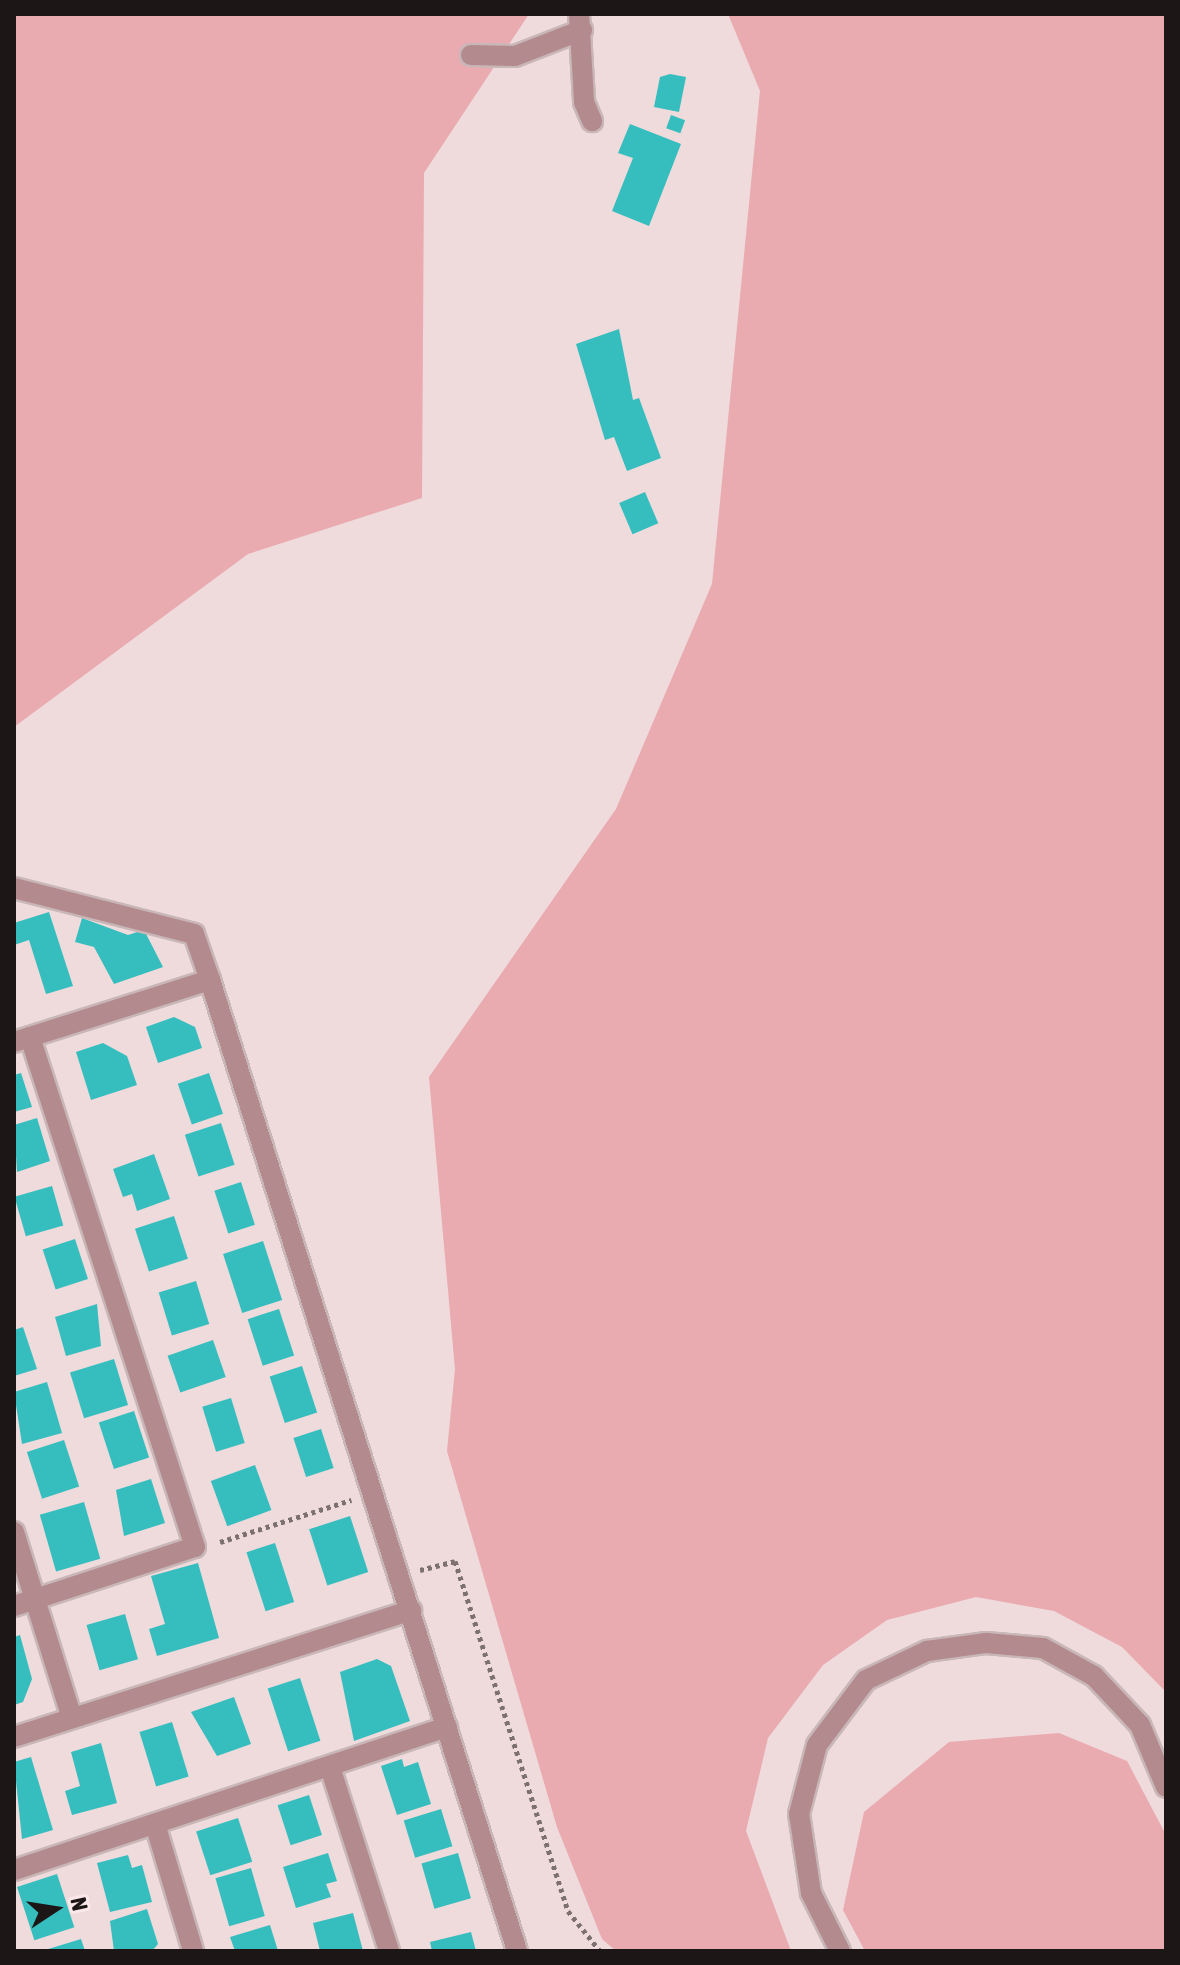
<!DOCTYPE html>
<style>
body{margin:0}
#map{position:relative;width:1180px;height:1965px;overflow:hidden;background:#efdadc;font-family:"Asap Condensed",sans-serif}
div>[style]{position:absolute}
[style*='--x']{left:calc(var(--x)*1px);top:calc(var(--y)*1px);width:calc(var(--w)*1px);rotate:calc(var(--a)*1deg)}
.green>*{inset:0;background:#e9aab0}
.building>*{inset:0;background:#36bebe;transform-origin:0 0}
.path>*{height:5px;margin-top:-2.5px;transform-origin:0;background:repeating-linear-gradient(90deg,#7d7071 0 4px,transparent 0 8px)}
.roads{filter:drop-shadow(2px 0 #c9b7b8) drop-shadow(-2px 0 #c9b7b8) drop-shadow(0 2px #c9b7b8) drop-shadow(0 -2px #c9b7b8)}
.minor>*{height:20px;margin:-10px;padding:0 10px;transform-origin:10px;border-radius:10px;background:#b38a8d}
.tertiary>*{height:20px;margin:-10px;padding:0 10px;transform-origin:10px;border-radius:10px;background:#b38a8d}
span{translate:-50% -50%;white-space:nowrap;text-align:center;line-height:1.15;-webkit-text-stroke:7px #fce8e9;paint-order:stroke}
.frame{position:absolute;inset:0;border:16px solid #1d1616;pointer-events:none}
.north{position:absolute;left:16px;top:1869px;width:80px;height:80px;-webkit-text-stroke:6px #fce8e9;paint-order:stroke;rotate:78deg;font-size:22px;font-weight:700;line-height:32px;text-align:center;color:#1d1616}
.north::after{content:'';display:block;margin:auto;width:28px;height:36px;background:#1d1616;clip-path:polygon(50% 0,100% 100%,50% 72%,0 100%)}
</style>
<div id="map">
<div class="green">
<i style="clip-path:polygon(14px 14px,529px 14px,424px 173px,422px 498px,248px 554px,14px 727px)"></i>
<i style="clip-path:polygon(728px 14px,1166px 14px,1166px 1692px,1122px 1647px,1054px 1611px,976px 1597px,887px 1620px,823px 1665px,768px 1738px,746px 1831px,791px 1951px,616px 1951px,602px 1939px,557px 1827px,447px 1451px,455px 1369px,429px 1077px,616px 809px,712px 584px,760px 91px)"></i>
<i style="clip-path:polygon(1059px 1733px,1127px 1761px,1166px 1835px,1166px 1951px,865px 1951px,843px 1910px,864px 1812px,949px 1742px)"></i>
</div>
<div class="building">
<i style="clip-path:polygon(670px 74px,686px 77px,679px 112px,654px 107px,660px 77px)"></i>
<i style="left:671px;top:115px;width:15px;height:14px;rotate:20deg"></i>
<i style="clip-path:polygon(630px 124px,681px 144px,649px 226px,612px 211px,633px 158px,618px 153px)"></i>
<i style="clip-path:polygon(619px 329px,633px 400px,639px 398px,661px 458px,627px 471px,614px 437px,605px 440px,576px 344px)"></i>
<i style="left:645px;top:492px;width:34px;height:28px;rotate:67deg"></i>
<i style="clip-path:polygon(49px 912px,73px 986px,46px 994px,29px 940px,14px 945px,14px 923px)"></i>
<i style="clip-path:polygon(82px 918px,128px 935px,144px 930px,163px 967px,114px 984px,94px 947px,75px 942px)"></i>
<i style="clip-path:polygon(174px 1017px,195px 1027px,202px 1048px,158px 1063px,146px 1027px)"></i>
<i style="clip-path:polygon(103px 1043px,127px 1056px,137px 1085px,91px 1100px,76px 1052px)"></i>
<i style="clip-path:polygon(21px 1073px,32px 1107px,14px 1112px,14px 1075px)"></i>
<i style="left:209px;top:1073px;width:43px;height:33px;rotate:71deg"></i>
<i style="clip-path:polygon(37px 1118px,50px 1161px,17px 1172px,14px 1125px)"></i>
<i style="left:221px;top:1123px;width:44px;height:38px;rotate:72deg"></i>
<i style="clip-path:polygon(154px 1154px,170px 1199px,137px 1211px,132px 1194px,123px 1197px,113px 1169px)"></i>
<i style="left:241px;top:1182px;width:45px;height:28px;rotate:72deg"></i>
<i style="left:52px;top:1186px;width:41px;height:39px;rotate:74deg"></i>
<i style="left:174px;top:1216px;width:45px;height:41px;rotate:72deg"></i>
<i style="left:75px;top:1239px;width:42px;height:34px;rotate:72deg"></i>
<i style="left:263px;top:1241px;width:62px;height:42px;rotate:72deg"></i>
<i style="left:196px;top:1281px;width:45px;height:39px;rotate:73deg"></i>
<i style="clip-path:polygon(97px 1304px,101px 1346px,66px 1356px,55px 1317px)"></i>
<i style="left:279px;top:1309px;width:49px;height:33px;rotate:72deg"></i>
<i style="clip-path:polygon(23px 1327px,37px 1369px,14px 1376px,14px 1330px)"></i>
<i style="left:213px;top:1340px;width:39px;height:48px;rotate:71deg"></i>
<i style="left:114px;top:1359px;width:48px;height:46px;rotate:73deg"></i>
<i style="left:302px;top:1366px;width:49px;height:34px;rotate:72deg"></i>
<i style="clip-path:polygon(47px 1382px,62px 1433px,22px 1444px,14px 1392px)"></i>
<i style="left:231px;top:1398px;width:47px;height:30px;rotate:73deg"></i>
<i style="left:134px;top:1411px;width:49px;height:37px;rotate:72deg"></i>
<i style="left:321px;top:1429px;width:41px;height:29px;rotate:72deg"></i>
<i style="left:64px;top:1440px;width:49px;height:39px;rotate:72deg"></i>
<i style="left:255px;top:1465px;width:48px;height:47px;rotate:70deg"></i>
<i style="clip-path:polygon(151px 1479px,165px 1523px,124px 1536px,116px 1490px)"></i>
<i style="left:84px;top:1502px;width:59px;height:46px;rotate:74deg"></i>
<i style="left:350px;top:1516px;width:59px;height:43px;rotate:72deg"></i>
<i style="left:275px;top:1543px;width:62px;height:30px;rotate:72deg"></i>
<i style="clip-path:polygon(198px 1563px,219px 1638px,157px 1656px,149px 1629px,165px 1624px,151px 1576px)"></i>
<i style="left:125px;top:1614px;width:47px;height:40px;rotate:74deg"></i>
<i style="clip-path:polygon(20px 1635px,32px 1679px,23px 1702px,14px 1705px,14px 1637px)"></i>
<i style="clip-path:polygon(377px 1659px,391px 1666px,410px 1721px,354px 1741px,340px 1672px)"></i>
<i style="left:300px;top:1678px;width:66px;height:34px;rotate:72deg"></i>
<i style="clip-path:polygon(234px 1697px,251px 1744px,217px 1756px,191px 1712px)"></i>
<i style="left:172px;top:1722px;width:57px;height:34px;rotate:73deg"></i>
<i style="clip-path:polygon(101px 1743px,117px 1803px,72px 1815px,65px 1791px,80px 1786px,71px 1752px)"></i>
<i style="clip-path:polygon(31px 1757px,53px 1830px,22px 1839px,14px 1762px)"></i>
<i style="clip-path:polygon(402px 1759px,404px 1767px,418px 1762px,431px 1804px,397px 1815px,381px 1766px)"></i>
<i style="left:309px;top:1795px;width:42px;height:33px;rotate:72deg"></i>
<i style="left:441px;top:1809px;width:39px;height:39px;rotate:73deg"></i>
<i style="left:238px;top:1818px;width:46px;height:44px;rotate:72deg"></i>
<i style="clip-path:polygon(328px 1853px,337px 1881px,326px 1884px,331px 1897px,296px 1908px,283px 1867px)"></i>
<i style="left:458px;top:1853px;width:47px;height:38px;rotate:74deg"></i>
<i style="clip-path:polygon(128px 1855px,132px 1868px,142px 1865px,152px 1902px,110px 1912px,97px 1863px)"></i>
<i style="left:251px;top:1868px;width:50px;height:37px;rotate:74deg"></i>
<i style="left:57px;top:1874px;width:56px;height:42px;rotate:72deg"></i>
<i style="clip-path:polygon(147px 1909px,158px 1944px,152px 1951px,114px 1951px,110px 1921px)"></i>
<i style="clip-path:polygon(353px 1913px,363px 1951px,320px 1951px,313px 1923px)"></i>
<i style="clip-path:polygon(270px 1925px,278px 1951px,235px 1951px,230px 1937px)"></i>
<i style="clip-path:polygon(471px 1932px,476px 1951px,432px 1951px,430px 1942px)"></i>
<i style="clip-path:polygon(81px 1939px,85px 1951px,45px 1951px,45px 1950px)"></i>
</div>
<div class="path">
<i style="--x:220;--y:1542;--w:138;--a:-17.8"></i>
<i style="--x:420;--y:1570;--w:36;--a:-14"></i>
<i style="--x:455;--y:1561;--w:368;--a:72.1"></i>
<i style="--x:568;--y:1911;--w:51;--a:51.3"></i>
</div>
<div class="roads">
<div class="minor">
<i style="--x:579;--y:14;--w:88;--a:86.7"></i>
<i style="--x:584;--y:102;--w:21;--a:67"></i>
<i style="--x:471;--y:55;--w:44;--a:1.3"></i>
<i style="--x:515;--y:56;--w:72;--a:-21.2"></i>
<i style="--x:14;--y:888;--w:186;--a:14.3"></i>
<i style="--x:194;--y:934;--w:49;--a:70.8"></i>
<i style="--x:14;--y:1532;--w:195;--a:72.7"></i>
<i style="--x:14;--y:1606;--w:190;--a:-18.1"></i>
<i style="--x:195;--y:1547;--w:536;--a:-107.93"></i>
<i style="--x:330;--y:1767;--w:193;--a:72.2"></i>
<i style="--x:155;--y:1824;--w:133;--a:73.3"></i>
<i style="--x:14;--y:1870;--w:456;--a:-18.3"></i>
</div>
<div class="tertiary">
<i style="--x:14;--y:1042;--w:206;--a:-17.6"></i>
<i style="--x:210;--y:980;--w:1018;--a:72.45"></i>
<i style="--x:14;--y:1737;--w:417;--a:-17.7"></i>
<i style="--x:840;--y:1951;--w:65;--a:-116.6"></i>
<i style="--x:811;--y:1893;--w:80;--a:-98.6"></i>
<i style="--x:799;--y:1814;--w:71;--a:-75.4"></i>
<i style="--x:817;--y:1745;--w:81;--a:-53"></i>
<i style="--x:866;--y:1680;--w:68;--a:-25.4"></i>
<i style="--x:927;--y:1651;--w:60;--a:-7.7"></i>
<i style="--x:986;--y:1643;--w:57;--a:5"></i>
<i style="--x:1043;--y:1648;--w:58;--a:28.8"></i>
<i style="--x:1094;--y:1676;--w:67;--a:46.8"></i>
<i style="--x:1140;--y:1725;--w:67;--a:67.2"></i>
</div>
</div>
<div class="frame"></div>
<div class="north">N</div>
</div>
